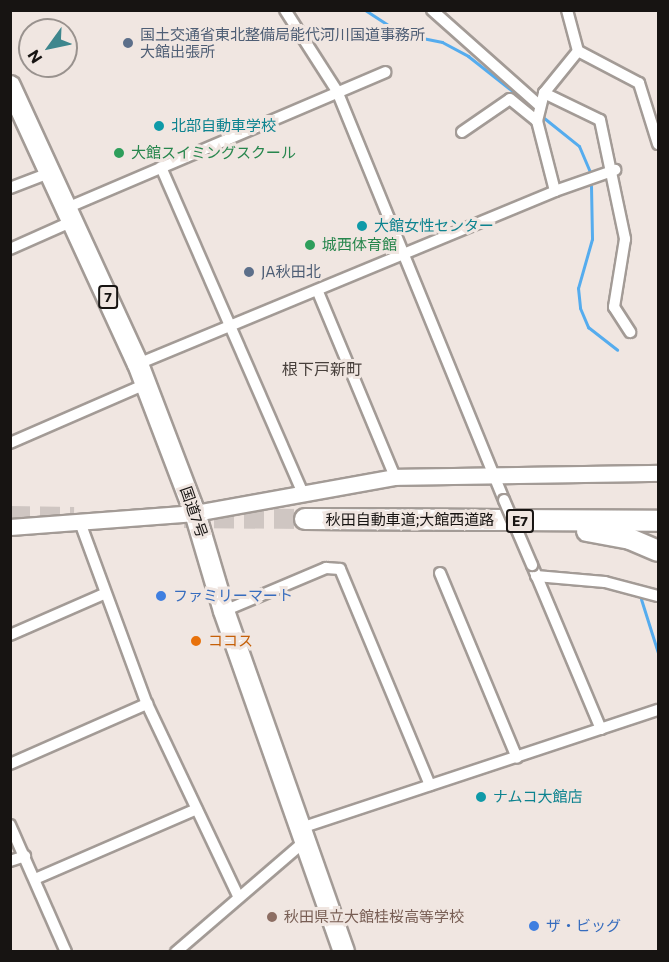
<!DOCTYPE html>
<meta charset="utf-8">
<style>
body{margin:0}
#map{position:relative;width:669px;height:962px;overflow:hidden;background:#f0e6e1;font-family:Commissioner,"Noto Sans JP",sans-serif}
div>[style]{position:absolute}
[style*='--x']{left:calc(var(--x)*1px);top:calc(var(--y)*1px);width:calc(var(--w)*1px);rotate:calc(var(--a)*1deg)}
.stream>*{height:3px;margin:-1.5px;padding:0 1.5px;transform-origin:1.5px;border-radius:1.5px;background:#55acee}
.highway-tunnel>*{height:20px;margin-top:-10px;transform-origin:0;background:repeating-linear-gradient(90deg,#cfc6c2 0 20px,transparent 0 30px)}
.roads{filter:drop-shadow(2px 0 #a39b96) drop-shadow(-2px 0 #a39b96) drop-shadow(0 2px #a39b96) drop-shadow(0 -2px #a39b96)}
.street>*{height:10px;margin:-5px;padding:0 5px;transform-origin:5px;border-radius:5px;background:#fff}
.secondary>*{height:15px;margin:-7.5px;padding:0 7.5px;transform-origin:7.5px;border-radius:7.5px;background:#fff}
.highway>*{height:20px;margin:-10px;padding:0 10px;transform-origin:10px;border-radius:10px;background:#fff}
.bridges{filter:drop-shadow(2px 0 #a39b96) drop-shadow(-2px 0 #a39b96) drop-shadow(0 2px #a39b96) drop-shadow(0 -2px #a39b96)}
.street-bridge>*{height:10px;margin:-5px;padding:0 5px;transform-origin:5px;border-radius:5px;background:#fff}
.dots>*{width:16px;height:16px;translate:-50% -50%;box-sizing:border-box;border:3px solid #f0e6e1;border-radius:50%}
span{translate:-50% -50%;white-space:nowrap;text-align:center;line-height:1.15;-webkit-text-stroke:6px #f0e6e1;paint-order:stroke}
.shield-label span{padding:2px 4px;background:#f0e6e1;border:2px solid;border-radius:4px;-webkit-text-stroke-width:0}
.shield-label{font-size:14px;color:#171412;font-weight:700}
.service-label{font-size:15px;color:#4e5e75}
.left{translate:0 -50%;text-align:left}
.culture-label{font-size:15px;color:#0d838f}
.leisure-label{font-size:15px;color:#27864d}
.street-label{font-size:15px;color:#171412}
.shop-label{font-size:15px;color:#366cbe}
.food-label{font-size:15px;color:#c56008}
.education-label{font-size:15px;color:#785e54}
.neighbourhood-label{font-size:16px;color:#473f3b}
.frame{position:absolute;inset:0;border:12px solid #171412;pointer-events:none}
.north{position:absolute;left:18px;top:18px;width:60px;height:60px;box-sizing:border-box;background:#f0e6e1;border:2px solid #99928e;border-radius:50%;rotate:237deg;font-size:16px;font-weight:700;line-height:24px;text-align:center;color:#171412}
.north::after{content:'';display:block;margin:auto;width:21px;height:27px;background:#3e868d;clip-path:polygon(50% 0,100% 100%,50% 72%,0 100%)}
</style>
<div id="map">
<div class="stream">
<i style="--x:365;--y:10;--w:44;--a:33"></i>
<i style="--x:402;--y:34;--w:41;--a:11.3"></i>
<i style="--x:442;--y:42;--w:30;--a:28"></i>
<i style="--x:468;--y:56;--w:79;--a:38.3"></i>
<i style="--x:544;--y:118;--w:45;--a:38.7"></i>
<i style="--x:579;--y:146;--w:28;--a:67"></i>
<i style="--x:591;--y:186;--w:53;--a:88.9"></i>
<i style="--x:592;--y:239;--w:51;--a:105.9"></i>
<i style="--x:578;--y:288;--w:20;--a:84"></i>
<i style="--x:580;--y:308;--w:21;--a:67"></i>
<i style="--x:588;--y:327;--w:37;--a:38"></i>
<i style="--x:641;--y:599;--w:57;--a:72.5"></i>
</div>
<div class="highway-tunnel">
<i style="--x:10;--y:516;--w:64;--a:0.9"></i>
<i style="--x:184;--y:518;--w:121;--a:0.5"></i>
</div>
<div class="roads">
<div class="street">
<i style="--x:285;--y:10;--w:96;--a:57.3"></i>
<i style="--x:337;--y:91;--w:442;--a:67.8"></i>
<i style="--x:432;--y:10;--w:143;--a:41.6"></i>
<i style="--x:578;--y:51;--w:69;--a:27.7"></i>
<i style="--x:639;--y:83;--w:64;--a:72.7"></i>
<i style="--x:544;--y:93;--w:62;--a:25.7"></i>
<i style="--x:600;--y:120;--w:122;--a:78.1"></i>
<i style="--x:625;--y:239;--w:69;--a:99.2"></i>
<i style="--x:614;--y:307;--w:30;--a:57"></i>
<i style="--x:462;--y:132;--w:58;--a:-34.5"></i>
<i style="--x:510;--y:99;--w:35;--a:39"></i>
<i style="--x:161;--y:167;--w:356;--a:66.5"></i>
<i style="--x:10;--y:188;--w:45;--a:-20.9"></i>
<i style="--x:555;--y:191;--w:64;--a:-19.3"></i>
<i style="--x:69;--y:207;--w:344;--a:-23.1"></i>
<i style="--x:10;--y:249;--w:71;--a:-24"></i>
<i style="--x:318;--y:292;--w:200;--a:67.4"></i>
<i style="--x:138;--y:364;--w:451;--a:-22.5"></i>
<i style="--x:555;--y:191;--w:72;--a:-104.4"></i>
<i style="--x:537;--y:121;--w:29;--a:-76"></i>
<i style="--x:544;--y:93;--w:54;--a:-51"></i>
<i style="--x:578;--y:51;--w:42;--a:-105"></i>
<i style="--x:10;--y:443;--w:148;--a:-23.5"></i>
<i style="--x:81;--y:525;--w:191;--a:69.8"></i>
<i style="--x:147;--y:704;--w:212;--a:64.6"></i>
<i style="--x:532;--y:565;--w:178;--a:67.2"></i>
<i style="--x:440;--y:573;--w:200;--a:67.4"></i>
<i style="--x:536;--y:576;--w:69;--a:5"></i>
<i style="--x:605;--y:582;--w:55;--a:14.8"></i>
<i style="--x:224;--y:611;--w:111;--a:-22.9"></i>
<i style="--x:326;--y:568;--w:14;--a:4"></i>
<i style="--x:340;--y:569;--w:234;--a:67.4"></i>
<i style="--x:10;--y:635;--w:103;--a:-23.6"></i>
<i style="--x:10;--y:764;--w:150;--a:-23.7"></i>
<i style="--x:10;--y:825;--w:139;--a:66.2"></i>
<i style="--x:301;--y:828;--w:376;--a:-18.3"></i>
<i style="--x:10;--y:861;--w:16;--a:-18"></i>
<i style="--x:35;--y:879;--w:176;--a:-23.4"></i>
<i style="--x:176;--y:952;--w:170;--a:-40.7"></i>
</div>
<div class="secondary">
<i style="--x:10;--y:527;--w:186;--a:-4.3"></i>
<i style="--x:195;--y:513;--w:203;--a:-10.2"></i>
<i style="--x:395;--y:477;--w:263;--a:-0.9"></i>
</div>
<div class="highway">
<i style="--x:10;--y:86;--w:306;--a:65.3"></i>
<i style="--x:138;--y:364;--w:160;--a:69.1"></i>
<i style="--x:195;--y:513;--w:102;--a:73.5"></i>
<i style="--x:224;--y:611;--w:361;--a:70.6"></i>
<i style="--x:305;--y:519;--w:353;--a:0.3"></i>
<i style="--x:587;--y:531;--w:44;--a:10.5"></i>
<i style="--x:630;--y:539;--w:30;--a:23"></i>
</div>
</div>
<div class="bridges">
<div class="street-bridge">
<i style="--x:504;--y:500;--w:71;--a:66.7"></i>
</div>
</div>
<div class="dots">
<i style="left:128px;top:43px;background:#5c6f8a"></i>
<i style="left:159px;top:126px;background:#0f9aa8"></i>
<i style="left:119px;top:153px;background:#2e9e5b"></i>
<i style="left:362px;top:226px;background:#0f9aa8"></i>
<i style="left:310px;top:245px;background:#2e9e5b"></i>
<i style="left:249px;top:272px;background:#5c6f8a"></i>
<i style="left:161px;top:596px;background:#3f7fe0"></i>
<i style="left:196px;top:641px;background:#e8710a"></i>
<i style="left:481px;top:797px;background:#0f9aa8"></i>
<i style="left:272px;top:917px;background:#8d6e63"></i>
<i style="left:534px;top:926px;background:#3f7fe0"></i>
</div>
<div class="shield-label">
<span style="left:108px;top:297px">7</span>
<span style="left:520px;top:521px">E7</span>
</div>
<div class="service-label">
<span class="left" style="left:140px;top:43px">国土交通省東北整備局能代河川国道事務所<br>大館出張所</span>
<span class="left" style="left:261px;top:272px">JA秋田北</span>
</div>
<div class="culture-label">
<span class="left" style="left:171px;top:126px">北部自動車学校</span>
<span class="left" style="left:374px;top:226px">大館女性センター</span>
<span class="left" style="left:493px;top:797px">ナムコ大館店</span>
</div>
<div class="leisure-label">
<span class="left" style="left:131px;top:153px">大館スイミングスクール</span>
<span class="left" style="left:322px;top:245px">城西体育館</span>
</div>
<div class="street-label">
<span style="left:194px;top:512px;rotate:71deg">国道7号</span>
<span style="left:410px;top:520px">秋田自動車道;大館西道路</span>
</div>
<div class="shop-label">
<span class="left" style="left:173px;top:596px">ファミリーマート</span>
<span class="left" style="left:546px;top:926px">ザ・ビッグ</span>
</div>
<div class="food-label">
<span class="left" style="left:208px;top:641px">ココス</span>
</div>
<div class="education-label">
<span class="left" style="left:284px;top:917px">秋田県立大館桂桜高等学校</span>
</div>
<div class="neighbourhood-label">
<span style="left:322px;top:369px">根下戸新町</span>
</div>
<div class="frame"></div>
<div class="north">N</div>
</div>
